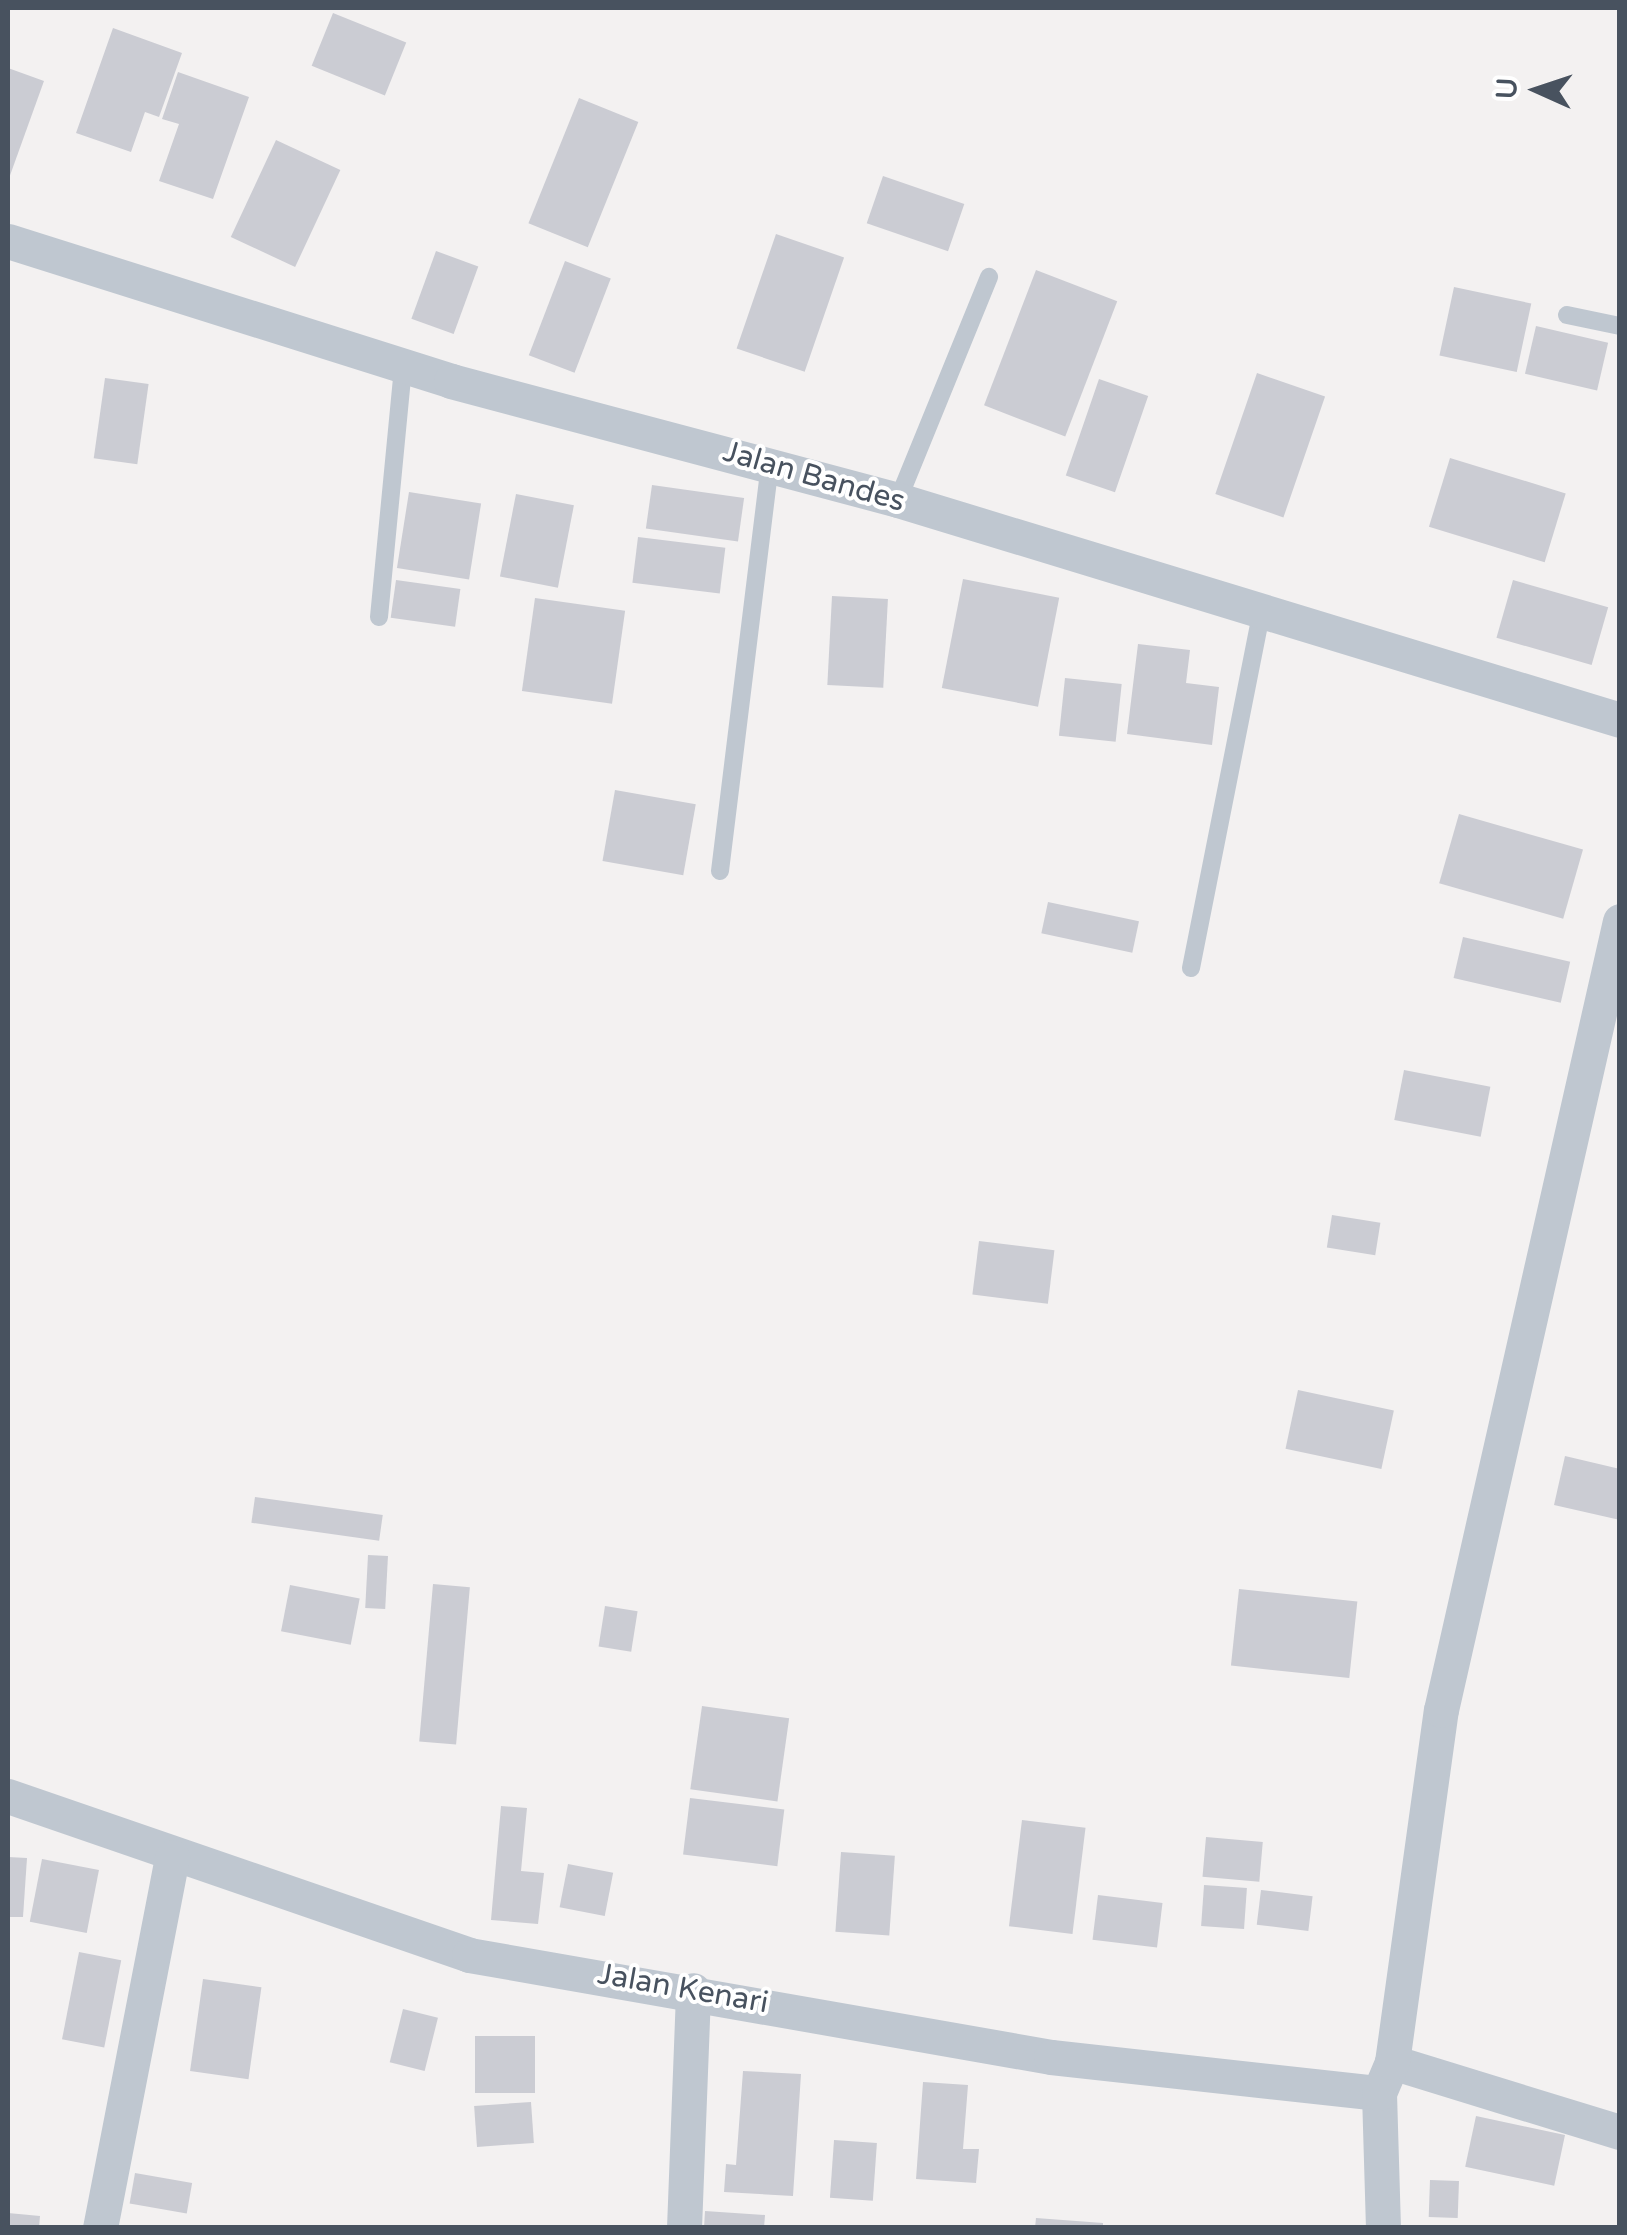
<!DOCTYPE html>
<style>
body{margin:0}
#map{position:relative;width:1627px;height:2235px;overflow:hidden;background:#f3f1f1;font-family:"Varela Round",sans-serif}
div>[style]{position:absolute}
[style*='--x']{left:calc(var(--x)*1px);top:calc(var(--y)*1px);width:calc(var(--w)*1px);rotate:calc(var(--a)*1deg)}
.building>*{inset:0;background:#cbccd3;transform-origin:0 0}
.service>*{height:18px;margin:-9px;padding:0 9px;transform-origin:9px;border-radius:9px;background:#bfc7d0}
.minor>*{height:35px;margin:-17.5px;padding:0 17.5px;transform-origin:17.5px;border-radius:17.5px;background:#bfc7d0}
span{translate:-50% -50%;white-space:nowrap;text-align:center;line-height:1.15;-webkit-text-stroke:8px #fff;paint-order:stroke}
.street-label{font-size:30px;color:#48525f}
.frame{position:absolute;inset:0;border:10px solid #48525f;pointer-events:none}
.north{position:absolute;left:1487px;top:40px;width:100px;height:100px;-webkit-text-stroke:8px #fff;paint-order:stroke;rotate:273deg;font-size:28px;font-weight:700;line-height:40px;text-align:center;color:#48525f}
.north::after{content:'';display:block;margin:auto;width:35px;height:45px;background:#48525f;clip-path:polygon(50% 0,100% 100%,50% 72%,0 100%)}
</style>
<div id="map">
<div class="building">
<i style="left:333px;top:13px;width:79px;height:57px;rotate:22deg"></i>
<i style="clip-path:polygon(113px 28px,182px 53px,159px 117px,145px 112px,131px 152px,76px 133px)"></i>
<i style="clip-path:polygon(8px 68px,44px 81px,8px 181px)"></i>
<i style="clip-path:polygon(178px 72px,249px 97px,213px 199px,159px 181px,179px 124px,162px 119px)"></i>
<i style="left:579px;top:98px;width:64px;height:135px;rotate:22deg"></i>
<i style="left:276px;top:140px;width:71px;height:107px;rotate:25deg"></i>
<i style="left:883px;top:176px;width:86px;height:50px;rotate:19deg"></i>
<i style="left:776px;top:234px;width:72px;height:121px;rotate:19deg"></i>
<i style="left:436px;top:251px;width:45px;height:72px;rotate:20deg"></i>
<i style="left:565px;top:261px;width:49px;height:101px;rotate:21deg"></i>
<i style="left:1036px;top:270px;width:87px;height:145px;rotate:21deg"></i>
<i style="left:1454px;top:287px;width:79px;height:70px;rotate:12deg"></i>
<i style="left:1536px;top:326px;width:74px;height:49px;rotate:13deg"></i>
<i style="left:1257px;top:373px;width:72px;height:128px;rotate:19deg"></i>
<i style="left:105px;top:378px;width:44px;height:81px;rotate:8deg"></i>
<i style="left:1099px;top:379px;width:52px;height:102px;rotate:19deg"></i>
<i style="left:1450px;top:458px;width:121px;height:72px;rotate:17deg"></i>
<i style="left:652px;top:485px;width:93px;height:44px;rotate:8deg"></i>
<i style="left:409px;top:492px;width:73px;height:77px;rotate:9deg"></i>
<i style="left:516px;top:494px;width:59px;height:84px;rotate:11deg"></i>
<i style="left:638px;top:537px;width:88px;height:46px;rotate:7deg"></i>
<i style="left:963px;top:579px;width:98px;height:111px;rotate:11deg"></i>
<i style="left:396px;top:580px;width:65px;height:38px;rotate:8deg"></i>
<i style="left:1513px;top:580px;width:99px;height:60px;rotate:16deg"></i>
<i style="left:832px;top:596px;width:56px;height:89px;rotate:3deg"></i>
<i style="left:535px;top:598px;width:91px;height:94px;rotate:8deg"></i>
<i style="clip-path:polygon(1138px 644px,1190px 650px,1186px 683px,1219px 687px,1212px 745px,1127px 734px)"></i>
<i style="left:1065px;top:678px;width:57px;height:58px;rotate:6deg"></i>
<i style="left:615px;top:790px;width:82px;height:72px;rotate:10deg"></i>
<i style="left:1459px;top:814px;width:129px;height:72px;rotate:16deg"></i>
<i style="left:1048px;top:902px;width:93px;height:32px;rotate:12deg"></i>
<i style="left:1463px;top:937px;width:110px;height:42px;rotate:13deg"></i>
<i style="left:1404px;top:1070px;width:88px;height:51px;rotate:11deg"></i>
<i style="left:1332px;top:1215px;width:49px;height:33px;rotate:9deg"></i>
<i style="left:979px;top:1241px;width:76px;height:54px;rotate:7deg"></i>
<i style="left:1298px;top:1390px;width:98px;height:60px;rotate:12deg"></i>
<i style="clip-path:polygon(1565px 1456px,1620px 1469px,1620px 1520px,1554px 1505px)"></i>
<i style="left:255px;top:1497px;width:129px;height:26px;rotate:8deg"></i>
<i style="left:368px;top:1555px;width:20px;height:53px;rotate:3deg"></i>
<i style="left:433px;top:1584px;width:37px;height:158px;rotate:5deg"></i>
<i style="left:290px;top:1585px;width:71px;height:47px;rotate:11deg"></i>
<i style="left:1239px;top:1589px;width:119px;height:77px;rotate:6deg"></i>
<i style="left:605px;top:1606px;width:33px;height:41px;rotate:9deg"></i>
<i style="left:702px;top:1706px;width:88px;height:84px;rotate:8deg"></i>
<i style="left:690px;top:1798px;width:95px;height:57px;rotate:7deg"></i>
<i style="clip-path:polygon(501px 1806px,527px 1808px,521px 1871px,544px 1873px,538px 1924px,491px 1920px)"></i>
<i style="left:1022px;top:1820px;width:64px;height:107px;rotate:7deg"></i>
<i style="left:1206px;top:1837px;width:57px;height:40px;rotate:5deg"></i>
<i style="left:841px;top:1852px;width:54px;height:80px;rotate:4deg"></i>
<i style="clip-path:polygon(8px 1857px,27px 1858px,23px 1917px,8px 1917px)"></i>
<i style="left:42px;top:1859px;width:58px;height:64px;rotate:11deg"></i>
<i style="left:568px;top:1864px;width:46px;height:44px;rotate:11deg"></i>
<i style="left:1204px;top:1885px;width:43px;height:41px;rotate:4deg"></i>
<i style="left:1261px;top:1890px;width:52px;height:35px;rotate:7deg"></i>
<i style="left:1098px;top:1895px;width:65px;height:45px;rotate:7deg"></i>
<i style="left:79px;top:1952px;width:43px;height:89px;rotate:11deg"></i>
<i style="left:203px;top:1979px;width:59px;height:93px;rotate:8deg"></i>
<i style="left:403px;top:2009px;width:36px;height:55px;rotate:14deg"></i>
<i style="left:475px;top:2036px;width:60px;height:57px"></i>
<i style="clip-path:polygon(743px 2071px,801px 2074px,793px 2196px,724px 2192px,726px 2164px,736px 2165px)"></i>
<i style="clip-path:polygon(923px 2082px,968px 2085px,963px 2149px,979px 2149px,976px 2183px,916px 2179px)"></i>
<i style="left:531px;top:2102px;width:41px;height:57px;rotate:86deg"></i>
<i style="left:1476px;top:2116px;width:91px;height:52px;rotate:12deg"></i>
<i style="left:834px;top:2140px;width:43px;height:58px;rotate:4deg"></i>
<i style="left:135px;top:2173px;width:58px;height:31px;rotate:10deg"></i>
<i style="left:1430px;top:2180px;width:29px;height:37px;rotate:2deg"></i>
<i style="clip-path:polygon(705px 2211px,765px 2215px,764px 2228px,704px 2228px)"></i>
<i style="clip-path:polygon(8px 2213px,40px 2216px,39px 2228px,8px 2228px)"></i>
<i style="clip-path:polygon(1036px 2218px,1103px 2223px,1103px 2228px,1035px 2228px)"></i>
</div>
<div class="service">
<i style="--x:1567;--y:315;--w:54;--a:11.7"></i>
<i style="--x:898;--y:500;--w:241;--a:-67.8"></i>
<i style="--x:379;--y:617;--w:252;--a:-84.5"></i>
<i style="--x:720;--y:871;--w:410;--a:-83"></i>
<i style="--x:1191;--y:968;--w:364;--a:-78.8"></i>
</div>
<div class="minor">
<i style="--x:8;--y:241;--w:465;--a:17.5"></i>
<i style="--x:451;--y:381;--w:463;--a:14.9"></i>
<i style="--x:898;--y:500;--w:755;--a:16.95"></i>
<i style="--x:8;--y:1796;--w:488;--a:19"></i>
<i style="--x:469;--y:1955;--w:591;--a:9.94"></i>
<i style="--x:1051;--y:2057;--w:330;--a:6.3"></i>
<i style="--x:1392;--y:2062;--w:239;--a:17.1"></i>
<i style="--x:100;--y:2228;--w:378;--a:-79"></i>
<i style="--x:684;--y:2228;--w:238;--a:-87.8"></i>
<i style="--x:1383;--y:2228;--w:135;--a:-91.7"></i>
<i style="--x:1379;--y:2093;--w:34;--a:-67"></i>
<i style="--x:1392;--y:2062;--w:355;--a:-82.1"></i>
<i style="--x:1441;--y:1710;--w:809;--a:-77.22"></i>
</div>
<div class="street-label">
<span style="left:814px;top:477px;rotate:16deg">Jalan Bandes</span>
<span style="left:683px;top:1989px;rotate:10deg">Jalan Kenari</span>
</div>
<div class="frame"></div>
<div class="north">U</div>
</div>
